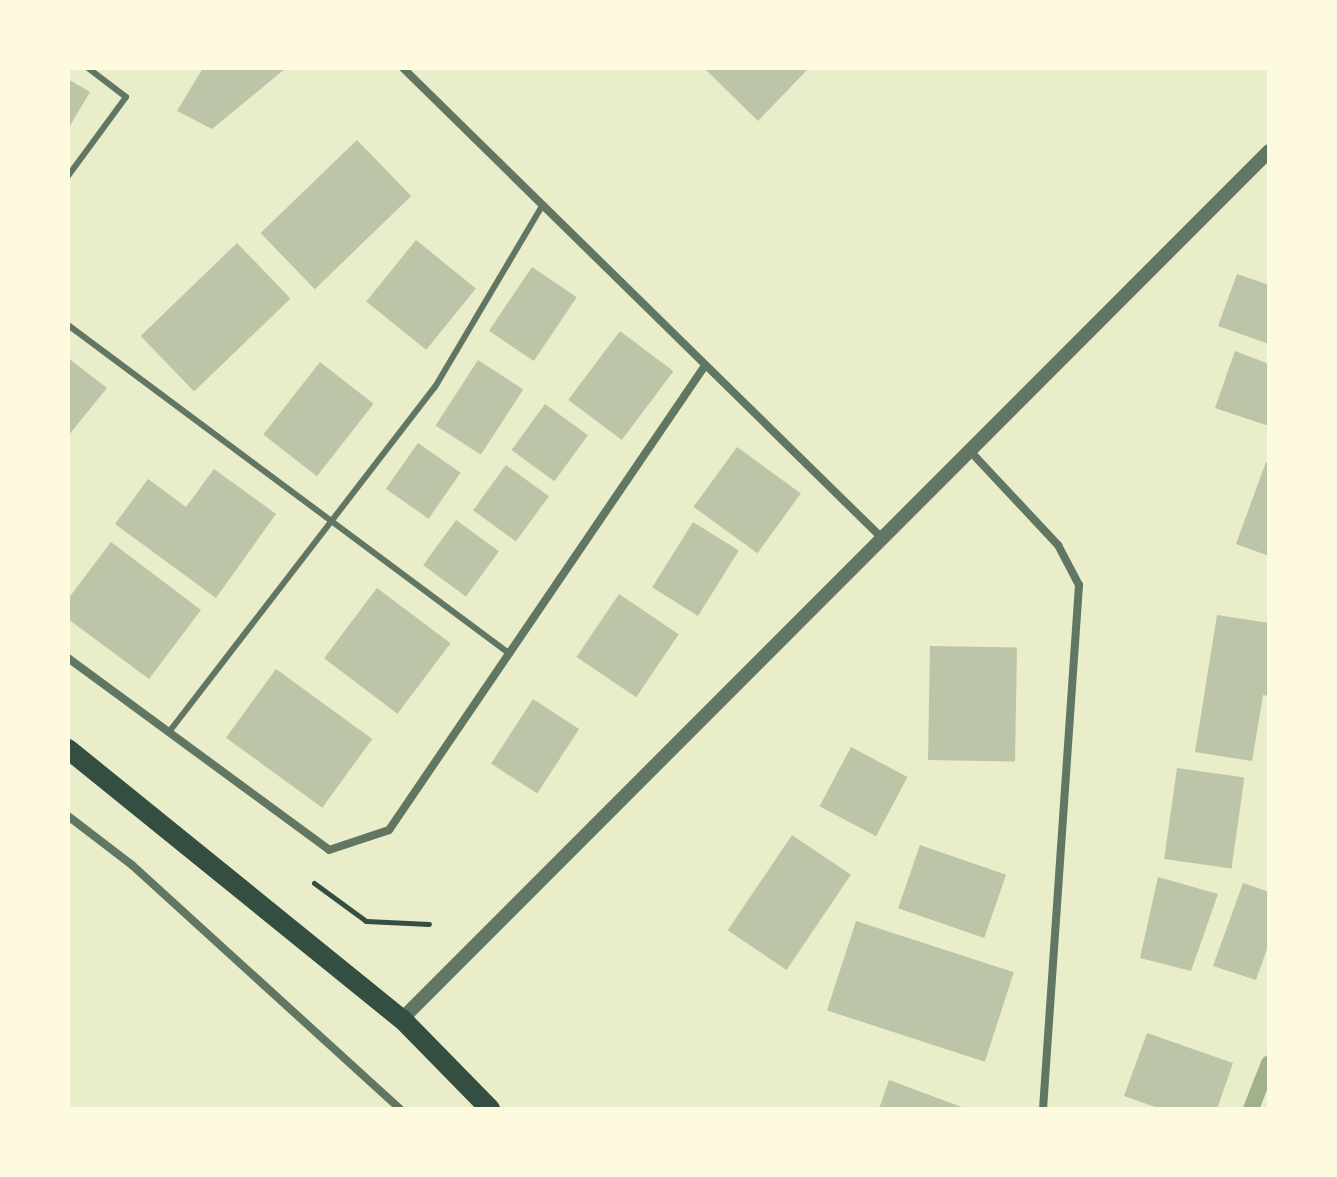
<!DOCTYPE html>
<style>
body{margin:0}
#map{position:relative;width:1337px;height:1177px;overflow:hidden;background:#e9edc9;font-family:Jost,sans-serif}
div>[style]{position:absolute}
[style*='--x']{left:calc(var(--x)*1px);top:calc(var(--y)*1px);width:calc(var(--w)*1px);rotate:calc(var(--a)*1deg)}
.stream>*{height:16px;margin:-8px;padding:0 8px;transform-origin:8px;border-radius:8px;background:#a3b18a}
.building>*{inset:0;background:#bcc5a7;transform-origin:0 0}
.path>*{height:5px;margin:-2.5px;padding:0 2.5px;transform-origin:2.5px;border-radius:2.5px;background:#344e41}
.service>*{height:6px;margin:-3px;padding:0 3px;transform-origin:3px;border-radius:3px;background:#617663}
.minor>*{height:8px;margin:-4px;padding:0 4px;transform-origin:4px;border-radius:4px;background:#617663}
.tertiary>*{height:14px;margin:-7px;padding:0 7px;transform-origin:7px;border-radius:7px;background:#617663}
.primary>*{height:20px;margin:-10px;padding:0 10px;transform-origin:10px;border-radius:10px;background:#344e41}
span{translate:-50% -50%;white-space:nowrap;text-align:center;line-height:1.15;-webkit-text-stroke:8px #fefae0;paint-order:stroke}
.frame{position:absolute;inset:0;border:70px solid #fefae0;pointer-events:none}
</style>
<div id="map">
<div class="stream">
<i style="--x:1251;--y:1109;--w:49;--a:-68.6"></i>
</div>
<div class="building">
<i style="clip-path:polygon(203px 68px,286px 68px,212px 129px,177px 111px)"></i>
<i style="clip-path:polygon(704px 68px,809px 68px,758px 121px)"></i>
<i style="clip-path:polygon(68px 79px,90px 92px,68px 129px)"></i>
<i style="left:357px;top:140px;width:78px;height:134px;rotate:46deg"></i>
<i style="left:416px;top:240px;width:77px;height:79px;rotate:39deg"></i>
<i style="left:237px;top:243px;width:77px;height:134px;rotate:46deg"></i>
<i style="left:532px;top:267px;width:54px;height:77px;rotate:34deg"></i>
<i style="clip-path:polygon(1237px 274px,1269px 285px,1269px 344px,1218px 326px)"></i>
<i style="left:620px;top:331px;width:67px;height:86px;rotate:37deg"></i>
<i style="clip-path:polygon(1235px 351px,1269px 364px,1269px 426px,1215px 408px)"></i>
<i style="clip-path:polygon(68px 358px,107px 388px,68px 436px)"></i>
<i style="left:478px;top:360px;width:54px;height:78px;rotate:33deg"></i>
<i style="left:320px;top:362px;width:68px;height:92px;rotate:38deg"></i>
<i style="left:545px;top:404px;width:53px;height:57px;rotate:36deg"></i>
<i style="left:418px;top:443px;width:52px;height:56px;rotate:35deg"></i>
<i style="left:737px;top:447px;width:79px;height:74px;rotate:36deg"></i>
<i style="clip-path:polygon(1266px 462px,1269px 463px,1269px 556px,1236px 544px)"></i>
<i style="left:506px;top:465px;width:53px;height:56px;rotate:36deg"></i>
<i style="clip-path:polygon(214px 469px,276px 514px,216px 598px,115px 524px,148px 479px,186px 507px)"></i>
<i style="left:456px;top:520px;width:53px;height:56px;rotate:36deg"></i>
<i style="left:693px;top:522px;width:54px;height:77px;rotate:32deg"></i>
<i style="clip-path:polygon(111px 542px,201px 610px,149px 679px,68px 619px,68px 599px)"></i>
<i style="left:377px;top:588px;width:92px;height:88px;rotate:37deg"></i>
<i style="left:619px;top:594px;width:72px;height:76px;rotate:34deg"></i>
<i style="clip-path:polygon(1217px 615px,1269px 623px,1269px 696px,1263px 695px,1252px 761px,1195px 752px)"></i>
<i style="left:930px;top:646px;width:87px;height:114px;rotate:1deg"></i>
<i style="left:276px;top:669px;width:119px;height:85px;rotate:36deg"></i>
<i style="left:533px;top:699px;width:55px;height:77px;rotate:33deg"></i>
<i style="left:851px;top:747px;width:64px;height:67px;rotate:28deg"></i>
<i style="left:1177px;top:768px;width:68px;height:92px;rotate:8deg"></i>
<i style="left:792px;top:835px;width:71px;height:115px;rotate:34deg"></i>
<i style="left:920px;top:845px;width:91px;height:67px;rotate:19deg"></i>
<i style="clip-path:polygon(1158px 877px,1218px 894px,1191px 971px,1140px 958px)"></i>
<i style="clip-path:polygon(1243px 883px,1269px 892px,1269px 943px,1256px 980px,1213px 966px)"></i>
<i style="left:856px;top:921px;width:166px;height:94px;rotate:18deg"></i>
<i style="clip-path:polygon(1147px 1033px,1233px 1063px,1217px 1109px,1161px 1109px,1124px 1096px)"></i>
<i style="clip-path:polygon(889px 1080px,967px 1109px,879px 1109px)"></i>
</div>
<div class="path">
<i style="--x:314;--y:883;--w:64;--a:36.2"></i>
<i style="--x:366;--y:921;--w:63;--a:2.7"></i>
</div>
<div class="service">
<i style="--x:68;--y:176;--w:98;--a:-53.7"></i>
<i style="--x:126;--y:97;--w:48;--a:-142.7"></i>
<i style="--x:68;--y:325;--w:551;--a:36.66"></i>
<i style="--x:169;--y:732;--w:436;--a:-52.4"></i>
<i style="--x:435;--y:387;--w:210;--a:-59.4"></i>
</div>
<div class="minor">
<i style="--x:403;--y:68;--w:672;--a:44.46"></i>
<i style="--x:970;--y:451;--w:129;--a:46.9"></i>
<i style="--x:1058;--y:545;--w:45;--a:62.3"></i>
<i style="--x:1079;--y:585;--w:525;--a:93.93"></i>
<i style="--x:68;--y:658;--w:324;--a:36.3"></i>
<i style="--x:329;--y:850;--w:63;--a:-18.4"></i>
<i style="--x:389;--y:830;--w:560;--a:-55.77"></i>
<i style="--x:68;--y:816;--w:81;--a:37.4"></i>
<i style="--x:132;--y:865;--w:362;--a:42.3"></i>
</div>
<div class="tertiary">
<i style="--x:402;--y:1019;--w:1227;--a:-45.03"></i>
</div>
<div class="primary">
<i style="--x:68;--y:749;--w:429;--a:39"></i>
<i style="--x:402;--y:1019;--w:126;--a:45.6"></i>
</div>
<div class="frame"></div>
</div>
